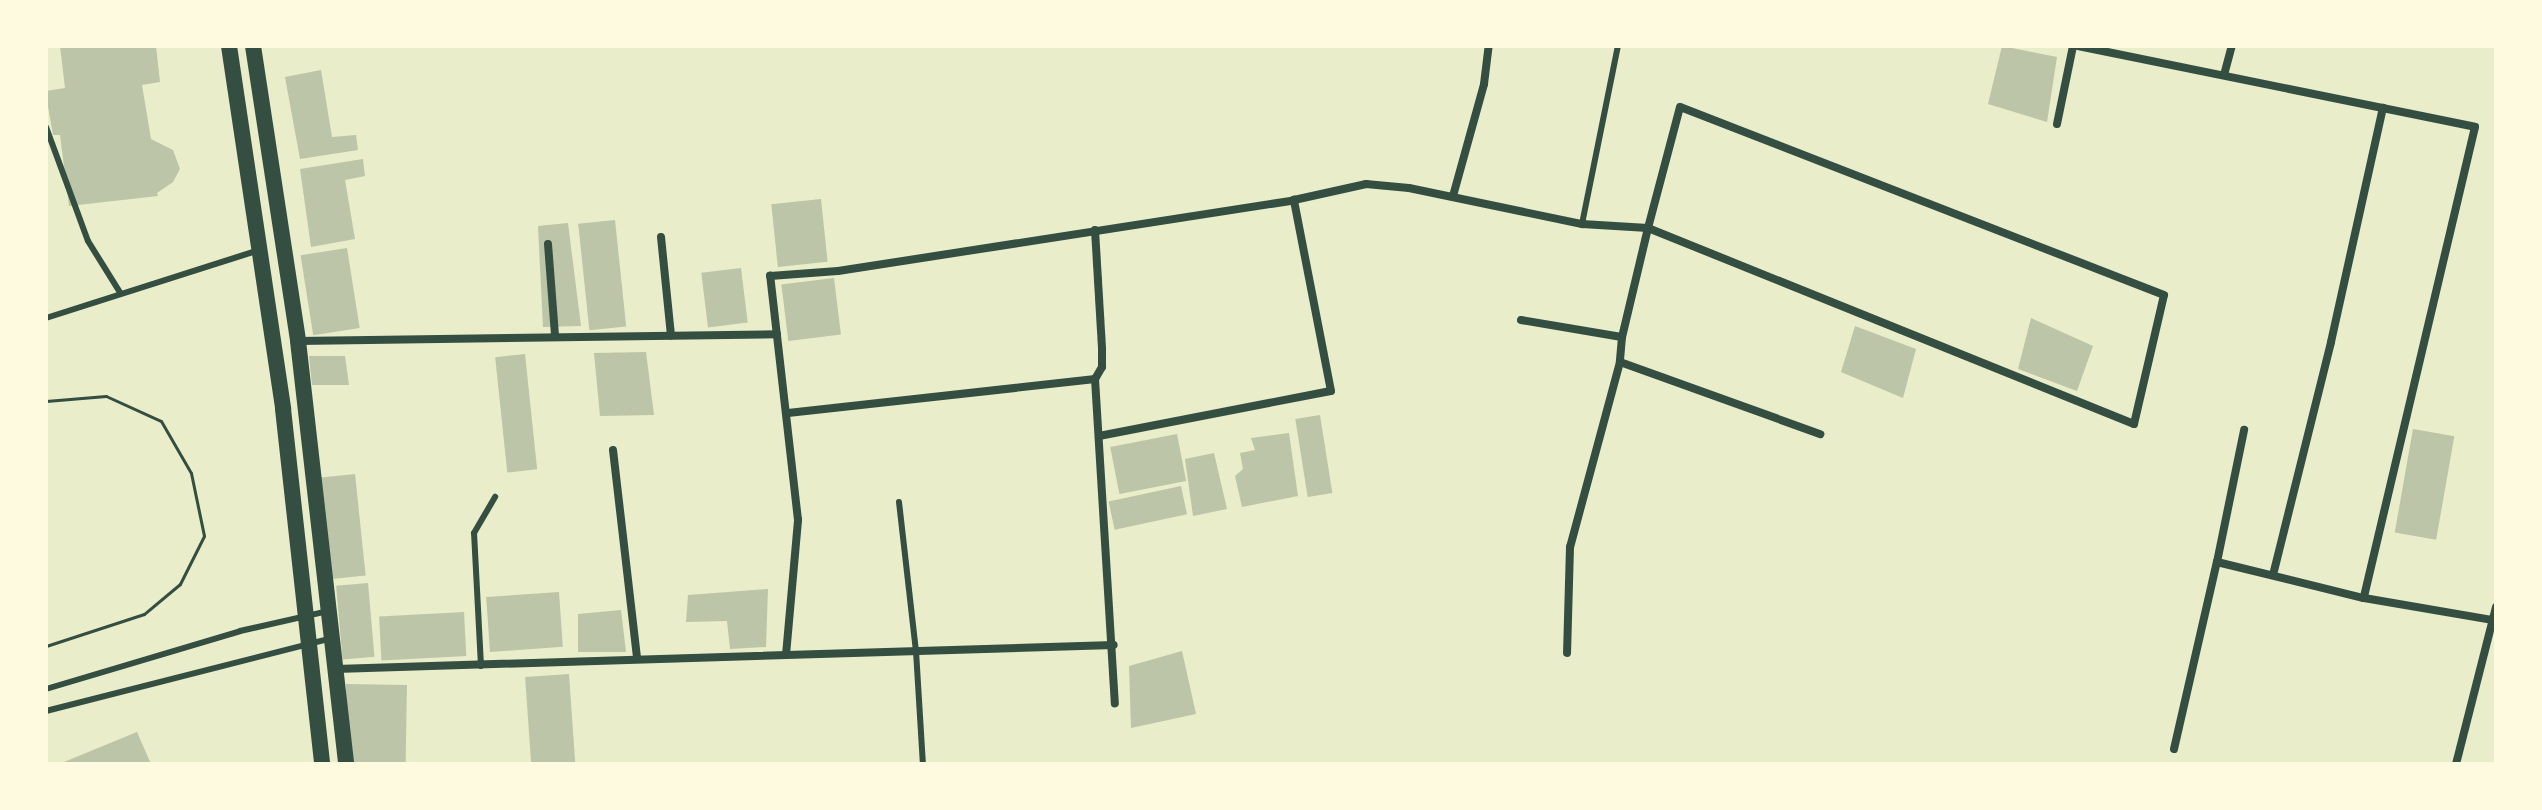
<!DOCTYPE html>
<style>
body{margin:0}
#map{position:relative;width:2542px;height:810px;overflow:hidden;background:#e9edc9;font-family:Quicksand,sans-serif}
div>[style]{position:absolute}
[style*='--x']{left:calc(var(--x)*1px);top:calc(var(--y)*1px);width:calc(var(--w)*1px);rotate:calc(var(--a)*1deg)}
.building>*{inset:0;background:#bcc5a7;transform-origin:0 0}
.path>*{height:3px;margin:-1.5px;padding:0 1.5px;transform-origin:1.5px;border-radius:1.5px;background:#344e41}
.service>*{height:6px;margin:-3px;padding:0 3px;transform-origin:3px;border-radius:3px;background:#344e41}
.minor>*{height:8px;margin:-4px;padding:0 4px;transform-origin:4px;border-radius:4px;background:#344e41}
.secondary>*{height:16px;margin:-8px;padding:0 8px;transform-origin:8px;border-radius:8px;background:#344e41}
span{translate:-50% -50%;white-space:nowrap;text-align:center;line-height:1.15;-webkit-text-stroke:8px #fefae0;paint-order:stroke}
.frame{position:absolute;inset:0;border:48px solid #fefae0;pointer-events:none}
</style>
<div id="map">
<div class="building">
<i style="clip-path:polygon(60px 46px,156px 46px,160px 82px,142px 85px,151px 139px,173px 150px,180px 169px,173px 182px,157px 193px,158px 196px,69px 206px,60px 135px,53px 135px,46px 95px,46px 91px,65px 88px)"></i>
<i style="clip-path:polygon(2002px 46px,2057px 57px,2047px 122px,1988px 104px)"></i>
<i style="clip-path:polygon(321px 70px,332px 137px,356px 135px,358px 150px,300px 159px,285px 77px)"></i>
<i style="clip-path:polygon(363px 159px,365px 176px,345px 180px,355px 239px,311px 247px,300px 169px)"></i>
<i style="left:821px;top:199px;width:63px;height:50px;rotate:84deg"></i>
<i style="left:615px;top:220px;width:107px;height:37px;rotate:84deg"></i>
<i style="clip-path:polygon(568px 223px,581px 326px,543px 327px,538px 226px)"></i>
<i style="left:347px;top:248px;width:81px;height:47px;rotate:81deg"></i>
<i style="left:741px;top:268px;width:55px;height:40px;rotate:83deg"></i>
<i style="left:834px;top:278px;width:57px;height:53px;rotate:83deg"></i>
<i style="clip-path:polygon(2031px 318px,2093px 346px,2077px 391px,2018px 369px)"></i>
<i style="clip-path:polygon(1855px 326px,1916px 349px,1903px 398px,1841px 372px)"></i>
<i style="clip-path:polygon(646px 352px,654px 415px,600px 416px,594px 353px)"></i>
<i style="left:525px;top:354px;width:116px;height:30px;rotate:84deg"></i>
<i style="clip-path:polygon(309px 356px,345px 356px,349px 385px,312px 385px)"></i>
<i style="left:1320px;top:415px;width:79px;height:25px;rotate:81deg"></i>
<i style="left:2413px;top:429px;width:42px;height:105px;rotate:10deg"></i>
<i style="clip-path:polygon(1289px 433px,1298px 496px,1242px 507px,1235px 476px,1243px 469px,1240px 453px,1255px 450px,1251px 438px)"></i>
<i style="left:1177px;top:434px;width:48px;height:68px;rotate:79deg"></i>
<i style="clip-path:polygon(1214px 453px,1227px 509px,1193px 516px,1185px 459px)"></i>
<i style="left:355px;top:474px;width:102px;height:34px;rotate:84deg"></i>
<i style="left:1181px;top:486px;width:29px;height:74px;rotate:78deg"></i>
<i style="left:368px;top:583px;width:74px;height:32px;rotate:85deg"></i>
<i style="clip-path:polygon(768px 589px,766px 647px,730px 649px,727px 621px,686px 622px,688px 595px)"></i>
<i style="left:559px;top:592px;width:55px;height:73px;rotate:86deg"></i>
<i style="clip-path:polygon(621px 610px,626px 652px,578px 652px,578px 614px)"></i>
<i style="left:464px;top:612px;width:44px;height:85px;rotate:87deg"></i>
<i style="clip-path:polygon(1182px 651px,1196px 714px,1131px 728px,1129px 666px)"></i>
<i style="left:569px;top:674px;width:90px;height:44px;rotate:86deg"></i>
<i style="left:346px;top:684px;width:61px;height:80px;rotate:1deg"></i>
<i style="clip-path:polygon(137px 732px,151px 764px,59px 764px)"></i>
</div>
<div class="path">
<i style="--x:46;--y:401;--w:60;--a:-4.8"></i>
<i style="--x:106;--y:396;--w:60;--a:24.4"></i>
<i style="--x:161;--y:421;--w:60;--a:60"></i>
<i style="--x:191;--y:473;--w:64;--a:78.3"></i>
<i style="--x:204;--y:536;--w:54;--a:116.6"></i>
<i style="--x:180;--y:584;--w:47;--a:140.2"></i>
<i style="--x:144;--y:614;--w:103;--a:161.9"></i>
</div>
<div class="service">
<i style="--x:46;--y:127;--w:121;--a:69.8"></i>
<i style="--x:88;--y:241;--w:62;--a:58.1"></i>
<i style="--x:1582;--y:224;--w:182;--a:-78.6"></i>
<i style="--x:46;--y:318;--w:220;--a:-17.7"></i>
<i style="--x:899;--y:502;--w:150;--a:83.5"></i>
<i style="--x:916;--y:651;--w:113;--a:86.5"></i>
<i style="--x:481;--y:666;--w:133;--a:-93"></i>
<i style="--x:474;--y:533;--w:42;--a:-59.7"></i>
<i style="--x:46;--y:689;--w:202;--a:-16.6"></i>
<i style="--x:240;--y:631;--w:90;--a:-12.8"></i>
<i style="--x:46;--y:711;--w:292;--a:-14.3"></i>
</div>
<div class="minor">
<i style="--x:2078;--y:46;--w:405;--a:11.5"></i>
<i style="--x:2475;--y:127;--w:484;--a:103.3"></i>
<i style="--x:2224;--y:75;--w:30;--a:-75"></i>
<i style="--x:2057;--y:124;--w:80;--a:-78.4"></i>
<i style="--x:1453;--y:196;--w:116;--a:-74.5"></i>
<i style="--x:1484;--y:84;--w:38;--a:-83"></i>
<i style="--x:1095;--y:230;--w:119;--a:86.6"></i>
<i style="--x:1102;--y:349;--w:18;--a:90"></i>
<i style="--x:1102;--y:367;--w:14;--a:120"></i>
<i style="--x:1095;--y:379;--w:325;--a:86.5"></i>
<i style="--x:661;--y:237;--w:99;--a:84.2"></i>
<i style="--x:548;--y:244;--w:92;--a:85.6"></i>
<i style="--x:1521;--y:320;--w:102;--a:9.6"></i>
<i style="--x:298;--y:341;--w:479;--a:-0.8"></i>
<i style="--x:1620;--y:362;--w:213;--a:19.8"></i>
<i style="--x:788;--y:413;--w:309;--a:-6.3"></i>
<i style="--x:1099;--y:436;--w:236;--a:-11"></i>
<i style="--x:1331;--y:391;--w:195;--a:-101"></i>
<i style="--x:613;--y:450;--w:209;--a:83.4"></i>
<i style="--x:2217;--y:562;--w:135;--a:-78.4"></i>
<i style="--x:2273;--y:575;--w:240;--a:-76"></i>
<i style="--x:2331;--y:342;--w:240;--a:-77.5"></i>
<i style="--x:786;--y:655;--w:136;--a:-84.9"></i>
<i style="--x:798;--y:520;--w:246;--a:-96.5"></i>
<i style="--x:770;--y:276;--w:68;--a:-4.2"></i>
<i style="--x:838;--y:271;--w:461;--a:-8.8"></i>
<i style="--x:1294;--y:200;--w:74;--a:-12.5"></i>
<i style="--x:1366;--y:184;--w:43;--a:5.3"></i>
<i style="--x:1409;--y:188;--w:177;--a:11.8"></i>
<i style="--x:1582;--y:224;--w:66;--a:3.5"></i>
<i style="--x:1648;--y:228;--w:524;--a:21.96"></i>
<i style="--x:2134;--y:424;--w:132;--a:-76.9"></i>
<i style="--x:2164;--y:295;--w:519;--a:-158.77"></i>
<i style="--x:1680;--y:107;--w:125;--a:104.8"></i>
<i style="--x:1648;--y:228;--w:112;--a:103.4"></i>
<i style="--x:1622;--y:337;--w:25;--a:95"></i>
<i style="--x:1620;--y:362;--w:192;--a:105.1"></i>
<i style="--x:1570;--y:547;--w:106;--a:91.6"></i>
<i style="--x:336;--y:669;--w:778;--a:-1.77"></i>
<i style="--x:2174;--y:749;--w:192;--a:-77.1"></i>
<i style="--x:2217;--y:562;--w:151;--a:13.8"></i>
<i style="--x:2364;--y:598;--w:131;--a:9.7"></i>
<i style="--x:2456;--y:764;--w:162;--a:-75.7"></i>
</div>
<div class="secondary">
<i style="--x:229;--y:46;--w:367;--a:81.5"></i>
<i style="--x:283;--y:409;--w:357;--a:83.7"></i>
<i style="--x:253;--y:46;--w:298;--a:81.3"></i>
<i style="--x:298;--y:341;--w:426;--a:83.5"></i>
</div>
<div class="frame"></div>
</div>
